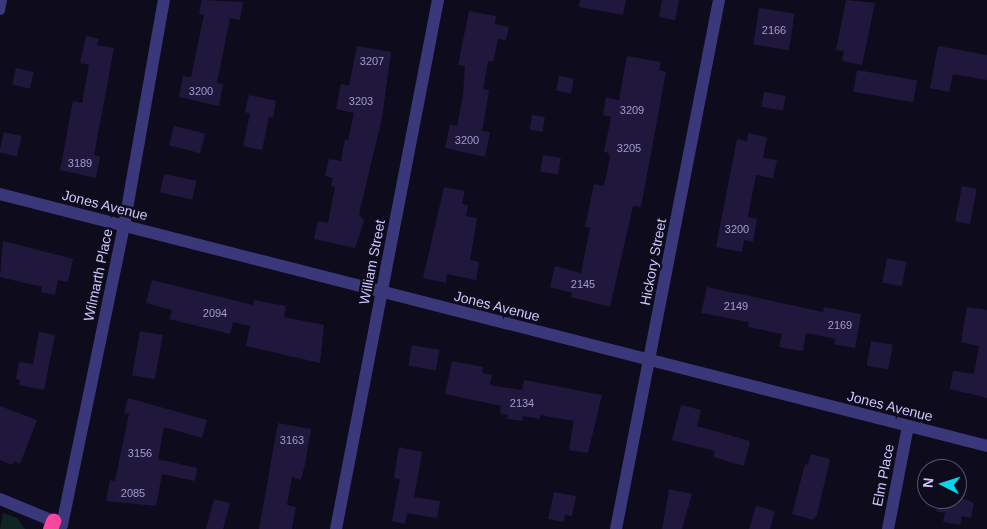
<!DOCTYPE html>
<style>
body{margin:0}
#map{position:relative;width:987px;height:529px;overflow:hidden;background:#0e0b1c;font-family:Arial,sans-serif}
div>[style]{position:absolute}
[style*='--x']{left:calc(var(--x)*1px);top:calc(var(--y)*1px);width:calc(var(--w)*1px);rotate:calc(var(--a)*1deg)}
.green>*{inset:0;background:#0f2524}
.building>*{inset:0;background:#1f183c;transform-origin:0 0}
.service>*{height:9px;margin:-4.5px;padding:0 4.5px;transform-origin:4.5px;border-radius:4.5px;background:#3a387a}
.minor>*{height:12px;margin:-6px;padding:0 6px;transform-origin:6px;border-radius:6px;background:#3a387a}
.tertiary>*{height:12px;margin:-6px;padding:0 6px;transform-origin:6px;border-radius:6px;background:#3a387a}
.motorway>*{height:15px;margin:-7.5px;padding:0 7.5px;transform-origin:7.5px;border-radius:7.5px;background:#fa469d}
span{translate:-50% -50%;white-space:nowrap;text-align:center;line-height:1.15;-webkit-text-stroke:4.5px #0e0b1c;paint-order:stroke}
.number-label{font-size:11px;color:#a29bce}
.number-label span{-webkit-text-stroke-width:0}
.street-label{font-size:14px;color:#cdc7fe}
.north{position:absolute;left:917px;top:459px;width:50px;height:50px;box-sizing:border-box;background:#0e0b1c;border:1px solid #5a5676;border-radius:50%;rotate:275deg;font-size:14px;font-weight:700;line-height:20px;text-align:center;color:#cdc7fe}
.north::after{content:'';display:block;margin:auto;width:18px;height:22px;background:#06d5eb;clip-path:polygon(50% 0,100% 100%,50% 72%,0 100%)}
</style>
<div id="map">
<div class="green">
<i style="clip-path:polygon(3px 513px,17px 518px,25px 529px,0 529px)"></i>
</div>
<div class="building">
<i style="clip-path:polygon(202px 0,243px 2px,240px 20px,230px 18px,217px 83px,223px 84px,219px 106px,179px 97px,183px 76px,191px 77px,204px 15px,199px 14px)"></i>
<i style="clip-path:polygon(580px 0,626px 0,623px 15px,579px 7px)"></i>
<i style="clip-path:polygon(662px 0,679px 0,675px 20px,659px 17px)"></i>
<i style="clip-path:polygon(846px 0,875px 3px,862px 65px,842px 61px,844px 51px,836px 50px)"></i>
<i style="left:759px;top:8px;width:36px;height:37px;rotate:9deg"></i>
<i style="clip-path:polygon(469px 11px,496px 16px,495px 24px,509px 27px,506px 40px,498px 39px,493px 62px,488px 61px,483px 89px,489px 90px,482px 131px,490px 132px,485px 157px,445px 148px,450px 124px,457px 126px,463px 95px,465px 66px,458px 65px)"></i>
<i style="clip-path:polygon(86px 36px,99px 39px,97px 45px,114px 48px,94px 155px,100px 157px,96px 178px,60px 170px,73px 101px,82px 103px,89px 65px,80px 63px)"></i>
<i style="clip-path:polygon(357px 46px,391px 52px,382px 118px,359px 214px,364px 221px,355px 248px,314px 239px,318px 221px,328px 223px,335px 187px,331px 186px,333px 178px,325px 176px,329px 159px,341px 161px,345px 139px,348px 140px,354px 113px,336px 109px,341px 84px,349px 86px)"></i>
<i style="clip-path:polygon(938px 46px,987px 55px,987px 80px,953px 74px,949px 92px,930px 88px)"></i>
<i style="clip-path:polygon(627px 56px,661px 62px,659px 70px,666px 72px,641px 207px,633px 206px,610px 307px,571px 297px,572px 293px,550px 287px,555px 266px,581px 273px,590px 228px,585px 227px,594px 184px,604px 186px,610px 158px,609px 153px,604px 152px,611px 117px,603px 115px,606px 97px,619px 100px)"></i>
<i style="left:16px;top:68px;width:18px;height:17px;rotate:13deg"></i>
<i style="left:857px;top:70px;width:61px;height:22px;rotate:10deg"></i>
<i style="left:559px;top:76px;width:15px;height:15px;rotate:11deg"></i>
<i style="left:764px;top:92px;width:22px;height:15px;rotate:10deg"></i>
<i style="clip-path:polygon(249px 95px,276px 101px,273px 118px,269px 117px,262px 150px,243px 146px,250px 114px,245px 112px)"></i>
<i style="left:532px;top:115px;width:13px;height:15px;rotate:9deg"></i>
<i style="left:174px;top:126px;width:32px;height:20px;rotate:14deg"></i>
<i style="left:4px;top:132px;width:18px;height:21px;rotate:13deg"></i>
<i style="clip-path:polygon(748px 133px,767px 137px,763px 158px,777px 160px,773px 178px,756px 175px,748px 217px,757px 219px,753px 242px,744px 240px,742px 252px,716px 247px,737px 139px,747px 141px)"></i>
<i style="left:543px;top:155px;width:18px;height:17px;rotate:9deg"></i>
<i style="left:164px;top:174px;width:33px;height:19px;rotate:12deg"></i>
<i style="left:962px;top:186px;width:15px;height:36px;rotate:11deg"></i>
<i style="clip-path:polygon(444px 187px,465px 191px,462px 204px,468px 205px,466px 216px,477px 218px,470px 260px,479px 262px,476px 280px,447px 274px,446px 283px,423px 278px)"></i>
<i style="clip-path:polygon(3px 241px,73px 259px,68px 282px,58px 280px,55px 295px,41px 292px,42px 287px,0 277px)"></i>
<i style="left:887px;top:258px;width:20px;height:25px;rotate:11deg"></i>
<i style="clip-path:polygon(152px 280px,253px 305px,254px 300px,286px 306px,284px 317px,324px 325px,320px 363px,246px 346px,250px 326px,233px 322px,230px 334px,169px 319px,172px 310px,146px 303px)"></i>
<i style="clip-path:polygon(707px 287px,823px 312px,824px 307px,861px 314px,855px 348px,834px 344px,835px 339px,806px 333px,803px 351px,779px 347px,782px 334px,748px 327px,749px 322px,701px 313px)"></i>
<i style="clip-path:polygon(967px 307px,987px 310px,987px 398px,950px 389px,953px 371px,974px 374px,979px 346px,961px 342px)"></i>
<i style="left:140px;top:331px;width:23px;height:45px;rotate:10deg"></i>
<i style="clip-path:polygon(39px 332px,55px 335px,44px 390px,19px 385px,20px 380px,16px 379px,19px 362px,33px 364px)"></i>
<i style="left:871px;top:341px;width:22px;height:25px;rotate:10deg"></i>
<i style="left:412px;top:345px;width:28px;height:21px;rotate:10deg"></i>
<i style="clip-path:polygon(452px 361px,483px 367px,482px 373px,492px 375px,490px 385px,522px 390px,524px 380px,602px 395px,588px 453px,569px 450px,574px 421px,540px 415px,540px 419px,523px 416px,522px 421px,507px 419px,508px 415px,500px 413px,501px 406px,445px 394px)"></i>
<i style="clip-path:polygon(128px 398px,207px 420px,202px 438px,164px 427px,158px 459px,197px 468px,195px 481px,162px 474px,156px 506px,106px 501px,110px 480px,115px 481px,129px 414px,124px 413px)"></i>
<i style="clip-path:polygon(681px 405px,701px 410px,697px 426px,750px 441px,744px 466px,713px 457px,715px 451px,672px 440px)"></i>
<i style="clip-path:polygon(0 406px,37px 420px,20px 464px,14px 461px,12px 465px,0 460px)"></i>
<i style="clip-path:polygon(278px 423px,311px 429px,305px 464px,301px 480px,292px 477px,287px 505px,296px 507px,292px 529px,259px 529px)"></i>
<i style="clip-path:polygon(399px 447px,422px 452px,414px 497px,440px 501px,437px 518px,407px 513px,405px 524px,392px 521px,400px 479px,394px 478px)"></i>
<i style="clip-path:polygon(811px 454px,830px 459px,817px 515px,813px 520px,792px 514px,805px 464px,808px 465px)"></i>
<i style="clip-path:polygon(669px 489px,692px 494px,682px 529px,662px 529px)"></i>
<i style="clip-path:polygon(554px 492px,576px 496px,572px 516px,565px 515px,564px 522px,548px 519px)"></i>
<i style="clip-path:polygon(214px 499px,230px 503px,223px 529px,206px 529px)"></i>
<i style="clip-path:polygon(939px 499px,965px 499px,974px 503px,971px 518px,962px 516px,960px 525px,943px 522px,945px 513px,936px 511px)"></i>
<i style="clip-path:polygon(756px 506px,775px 511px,770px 529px,749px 529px)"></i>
</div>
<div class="service">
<i style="--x:0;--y:10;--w:10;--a:-79"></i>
</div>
<div class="minor">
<i style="--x:0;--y:194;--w:1019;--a:14.32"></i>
<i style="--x:62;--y:525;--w:305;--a:-78.3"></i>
<i style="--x:124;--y:226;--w:230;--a:-80"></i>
<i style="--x:336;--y:529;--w:539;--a:-79.09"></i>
<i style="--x:616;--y:529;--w:539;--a:-78.98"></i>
<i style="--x:888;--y:529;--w:105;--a:-79"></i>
</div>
<div class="tertiary">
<i style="--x:0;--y:499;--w:57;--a:22.5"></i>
</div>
<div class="motorway">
<i style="--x:50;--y:529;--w:9;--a:-69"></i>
</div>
<div class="number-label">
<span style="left:774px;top:30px">2166</span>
<span style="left:372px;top:61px">3207</span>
<span style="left:201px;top:91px">3200</span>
<span style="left:361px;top:101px">3203</span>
<span style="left:632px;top:110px">3209</span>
<span style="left:467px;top:140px">3200</span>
<span style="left:629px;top:148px">3205</span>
<span style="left:80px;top:163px">3189</span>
<span style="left:737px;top:229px">3200</span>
<span style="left:583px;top:284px">2145</span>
<span style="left:736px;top:306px">2149</span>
<span style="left:215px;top:313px">2094</span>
<span style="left:840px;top:325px">2169</span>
<span style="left:522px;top:403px">2134</span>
<span style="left:292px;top:440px">3163</span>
<span style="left:140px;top:453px">3156</span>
<span style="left:133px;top:493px">2085</span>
</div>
<div class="street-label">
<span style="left:105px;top:205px;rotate:14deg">Jones Avenue</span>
<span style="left:372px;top:262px;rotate:-79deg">William Street</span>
<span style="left:653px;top:262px;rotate:-79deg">Hickory Street</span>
<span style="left:98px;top:275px;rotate:-78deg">Wilmarth Place</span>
<span style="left:497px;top:306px;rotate:14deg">Jones Avenue</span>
<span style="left:890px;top:406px;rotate:14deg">Jones Avenue</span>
<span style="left:883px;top:475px;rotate:-79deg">Elm Place</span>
</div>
<div class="north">N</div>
</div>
